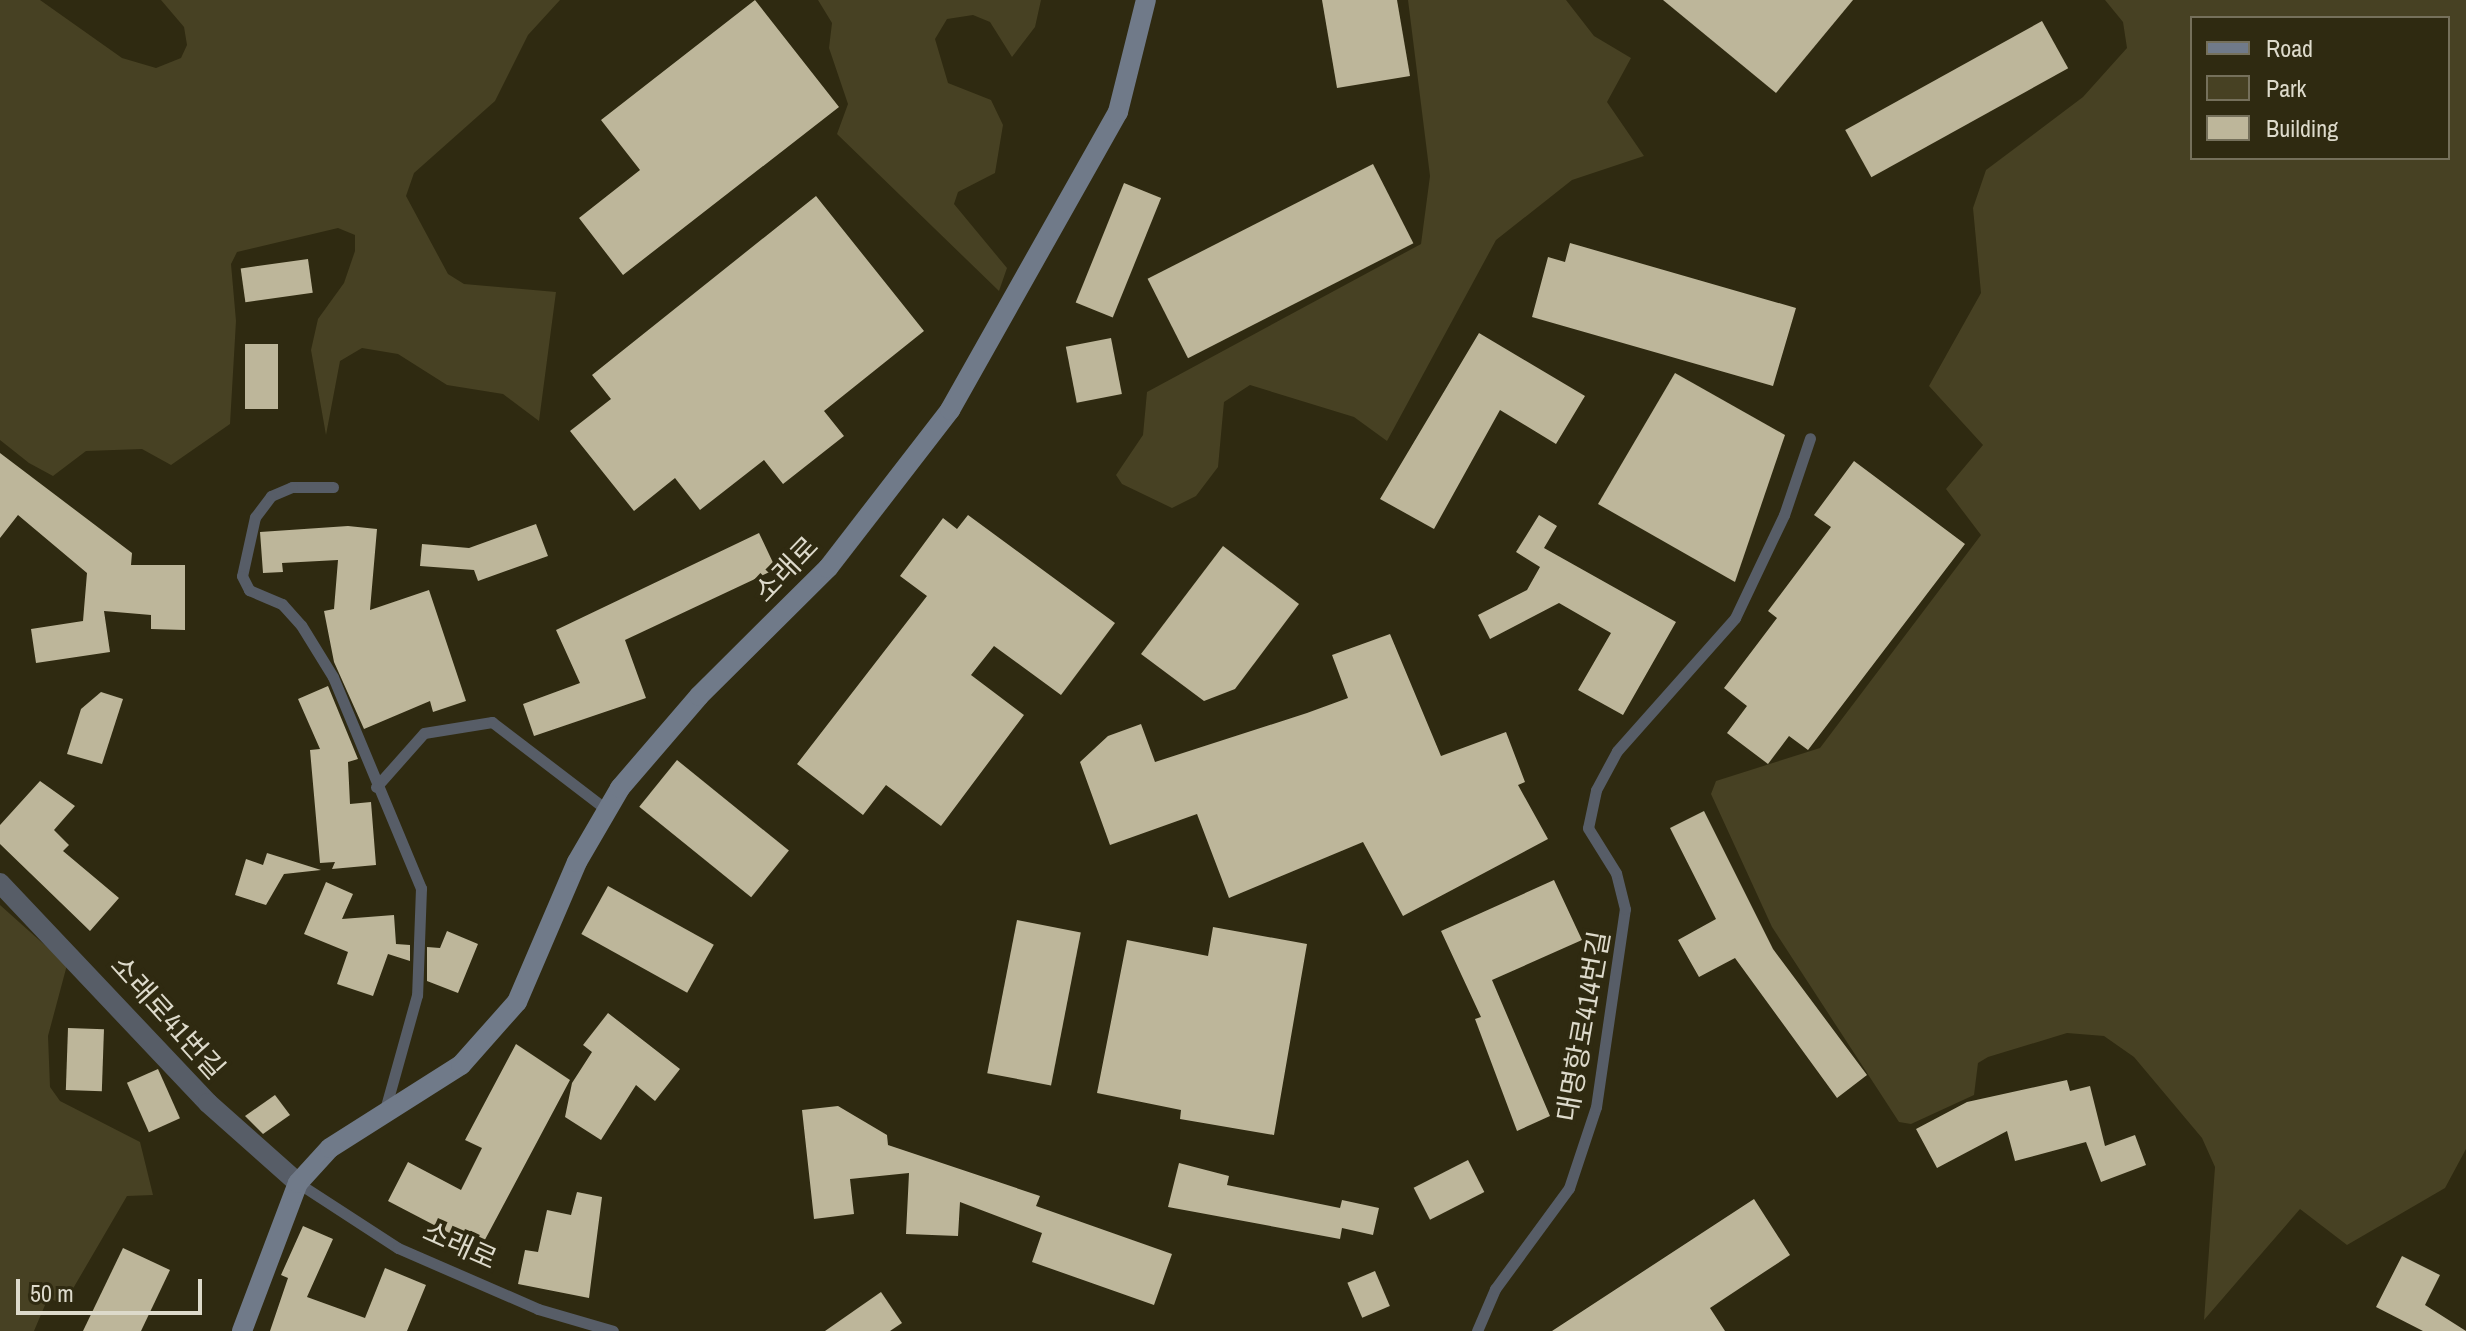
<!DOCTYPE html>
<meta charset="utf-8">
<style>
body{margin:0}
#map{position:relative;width:2466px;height:1331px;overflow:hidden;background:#2f2a11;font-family:"Archivo Narrow","Noto Sans KR",sans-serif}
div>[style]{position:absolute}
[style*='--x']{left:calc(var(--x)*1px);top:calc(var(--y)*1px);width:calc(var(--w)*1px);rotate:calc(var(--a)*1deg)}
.green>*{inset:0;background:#474123}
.building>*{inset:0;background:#bdb69a;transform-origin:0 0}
.lane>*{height:11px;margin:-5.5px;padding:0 5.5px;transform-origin:5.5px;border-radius:5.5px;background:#575d67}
.street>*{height:20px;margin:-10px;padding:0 10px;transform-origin:10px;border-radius:10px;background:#575d67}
.secondary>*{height:20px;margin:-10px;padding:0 10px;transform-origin:10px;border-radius:10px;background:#707a89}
span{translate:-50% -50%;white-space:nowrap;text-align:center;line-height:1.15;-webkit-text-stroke:8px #2f2a11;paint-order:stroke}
.street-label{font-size:28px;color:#dddacb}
.legend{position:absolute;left:2190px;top:16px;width:260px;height:144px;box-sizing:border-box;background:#2f2a11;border:2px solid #75705b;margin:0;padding:10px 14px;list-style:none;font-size:24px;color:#dddacb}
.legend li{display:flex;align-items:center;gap:16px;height:40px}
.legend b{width:40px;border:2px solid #75705b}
.scale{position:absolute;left:16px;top:1279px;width:186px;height:36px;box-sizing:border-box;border:4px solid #dddacb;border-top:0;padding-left:10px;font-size:24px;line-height:28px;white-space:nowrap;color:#dddacb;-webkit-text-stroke:6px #2f2a11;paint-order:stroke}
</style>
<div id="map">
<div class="green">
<i style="clip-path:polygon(0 0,40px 0,122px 58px,156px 68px,181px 58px,187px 45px,184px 27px,161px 0,560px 0,528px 35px,495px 101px,414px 173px,406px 196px,448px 274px,464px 284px,556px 292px,539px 421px,503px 394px,447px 385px,398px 354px,362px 348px,340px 361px,326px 435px,311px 350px,318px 319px,344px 283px,355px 251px,355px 235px,338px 228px,237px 252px,231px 264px,236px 321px,230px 424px,171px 465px,142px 449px,86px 451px,53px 476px,29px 463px,0 440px)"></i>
<i style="clip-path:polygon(818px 0,1041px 0,1035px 27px,1012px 57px,990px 22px,973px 15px,947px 19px,935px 39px,948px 83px,991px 100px,1003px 125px,995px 173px,958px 192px,954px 204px,1007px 268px,999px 291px,837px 134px,848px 104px,829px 48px,832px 23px)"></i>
<i style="clip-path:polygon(1408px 0,1566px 0,1594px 36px,1631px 58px,1607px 102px,1644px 156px,1572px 180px,1496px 240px,1387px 441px,1354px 417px,1250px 385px,1224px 402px,1218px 467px,1196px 496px,1172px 508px,1122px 484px,1116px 475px,1143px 435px,1147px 392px,1421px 244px,1430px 176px)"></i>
<i style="clip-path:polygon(evenodd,2105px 0,2466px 0,2466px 1149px,2445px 1188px,2347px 1245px,2300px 1209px,2204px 1320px,2215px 1167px,2202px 1138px,2134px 1057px,2104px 1036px,2067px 1033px,1988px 1057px,1978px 1063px,1974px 1095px,1911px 1124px,1899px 1122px,1772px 927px,1711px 794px,1716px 781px,1820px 748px,1981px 535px,1946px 489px,1983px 445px,1929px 386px,1981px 293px,1973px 208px,1986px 170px,2083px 97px,2127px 48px,2123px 22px,2105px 0,2192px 18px,2448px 18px,2448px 158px,2192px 158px,2192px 18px)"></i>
<i style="clip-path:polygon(0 905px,67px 965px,48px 1036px,50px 1087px,60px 1101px,140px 1142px,153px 1195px,127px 1196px,64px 1304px,48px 1298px,34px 1331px,0 1331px)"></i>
</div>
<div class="building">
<i style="clip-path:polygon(755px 0,839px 107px,623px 275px,579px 218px,640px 170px,601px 120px)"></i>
<i style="clip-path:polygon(1322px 0,1397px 0,1410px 76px,1337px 88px)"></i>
<i style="clip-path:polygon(1663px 0,1853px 0,1776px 93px)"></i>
<i style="left:2042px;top:21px;width:54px;height:225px;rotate:61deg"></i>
<i style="left:1373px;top:164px;width:89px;height:253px;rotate:63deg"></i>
<i style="left:1124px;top:183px;width:40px;height:129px;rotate:22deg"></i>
<i style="clip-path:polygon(816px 196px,924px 331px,824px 411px,844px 436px,783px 484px,764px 460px,700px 510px,675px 478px,634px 511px,570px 431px,611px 399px,592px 375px)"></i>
<i style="clip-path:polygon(1570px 243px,1796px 308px,1773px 386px,1532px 317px,1548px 257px,1565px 262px)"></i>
<i style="left:308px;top:259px;width:34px;height:68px;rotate:82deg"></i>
<i style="clip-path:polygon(1479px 333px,1585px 396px,1556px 444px,1500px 410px,1434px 529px,1380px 499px)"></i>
<i style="left:1111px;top:338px;width:57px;height:46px;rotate:79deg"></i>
<i style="left:245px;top:344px;width:33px;height:65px"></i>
<i style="clip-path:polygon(1675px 373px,1785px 435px,1735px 582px,1598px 504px)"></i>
<i style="clip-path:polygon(0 453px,132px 553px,131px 565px,185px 565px,185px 630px,151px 629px,151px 615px,104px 611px,110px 652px,36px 663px,31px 629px,83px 621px,87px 573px,18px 515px,0 538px)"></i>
<i style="clip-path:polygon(1854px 461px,1965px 544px,1808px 750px,1789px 736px,1768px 764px,1727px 733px,1747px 706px,1724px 688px,1777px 618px,1768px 611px,1831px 527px,1814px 515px)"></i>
<i style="clip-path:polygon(968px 515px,1115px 623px,1061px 695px,994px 646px,971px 675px,1024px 715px,941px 826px,886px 785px,863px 815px,797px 764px,927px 596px,900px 576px,943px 518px,957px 529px)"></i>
<i style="clip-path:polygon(1539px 515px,1557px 526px,1544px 548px,1676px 622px,1623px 715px,1578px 690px,1611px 633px,1559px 603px,1490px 639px,1478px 615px,1527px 590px,1540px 567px,1516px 552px)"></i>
<i style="clip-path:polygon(536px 524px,548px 556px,478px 581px,474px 570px,420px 566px,422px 544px,469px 548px)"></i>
<i style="clip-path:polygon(348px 526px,377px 529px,370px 610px,429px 590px,466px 701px,433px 712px,430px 701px,364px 729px,334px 662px,324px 611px,334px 609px,338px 560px,282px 563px,283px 572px,263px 573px,260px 532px)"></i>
<i style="clip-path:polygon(759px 533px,776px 569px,625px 640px,646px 698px,534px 736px,523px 704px,580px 683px,556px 630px)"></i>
<i style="clip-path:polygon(1223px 546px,1299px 604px,1235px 689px,1204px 701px,1141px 654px)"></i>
<i style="clip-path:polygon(1390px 634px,1441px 756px,1506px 732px,1525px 782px,1518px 785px,1548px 839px,1403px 916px,1363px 842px,1229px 898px,1197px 814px,1110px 845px,1080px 762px,1108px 736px,1141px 724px,1155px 762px,1307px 713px,1348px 698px,1332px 655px)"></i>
<i style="clip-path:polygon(328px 686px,358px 759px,348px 762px,350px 804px,371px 802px,376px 865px,332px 869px,335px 862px,320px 863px,310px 750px,320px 749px,298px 699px)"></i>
<i style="clip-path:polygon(101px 692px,123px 699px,102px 764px,67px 754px,81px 709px)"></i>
<i style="left:677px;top:760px;width:144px;height:60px;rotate:39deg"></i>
<i style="clip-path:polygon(40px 781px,75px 806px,54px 830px,69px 845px,63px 851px,119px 898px,90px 931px,0 844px,0 825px)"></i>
<i style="clip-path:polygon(1704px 811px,1773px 949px,1867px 1075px,1837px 1098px,1735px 958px,1699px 977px,1678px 940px,1716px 919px,1670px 828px)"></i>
<i style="clip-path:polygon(267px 853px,321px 870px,284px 874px,266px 905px,235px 895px,246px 859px,263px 865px)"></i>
<i style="clip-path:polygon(1554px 880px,1582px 940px,1492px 980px,1550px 1116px,1517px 1131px,1475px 1019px,1481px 1017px,1441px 931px)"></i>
<i style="clip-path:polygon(326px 882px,353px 894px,342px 919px,394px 915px,396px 944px,410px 945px,410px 961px,388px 954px,373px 996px,337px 984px,348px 952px,304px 934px)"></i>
<i style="left:608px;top:886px;width:121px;height:55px;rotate:29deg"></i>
<i style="left:1017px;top:920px;width:65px;height:156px;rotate:11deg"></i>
<i style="clip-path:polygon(1213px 927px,1307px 944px,1274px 1135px,1180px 1119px,1181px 1110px,1097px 1093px,1127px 940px,1208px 956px)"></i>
<i style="clip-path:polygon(447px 931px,478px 944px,458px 993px,427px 981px,427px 947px,440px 948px)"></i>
<i style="clip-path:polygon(608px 1013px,680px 1069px,655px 1101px,636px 1085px,601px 1140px,565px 1117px,572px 1083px,592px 1052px,583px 1045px)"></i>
<i style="left:68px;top:1028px;width:36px;height:62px;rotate:2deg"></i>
<i style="clip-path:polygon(516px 1044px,570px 1080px,480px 1249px,388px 1201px,408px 1162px,461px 1190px,482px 1148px,465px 1140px)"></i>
<i style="left:158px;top:1069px;width:54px;height:34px;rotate:66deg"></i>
<i style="clip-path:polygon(2067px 1080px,2070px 1091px,2090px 1086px,2105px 1146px,2135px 1135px,2146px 1165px,2101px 1182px,2086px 1142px,2015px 1161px,2007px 1131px,1937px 1168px,1916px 1129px,1967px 1102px)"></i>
<i style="clip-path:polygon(275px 1095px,290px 1115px,263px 1134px,245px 1116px)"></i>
<i style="clip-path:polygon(838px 1106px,887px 1135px,888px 1145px,1040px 1196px,1036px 1206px,1172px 1254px,1154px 1305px,1032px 1262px,1042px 1233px,960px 1202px,958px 1236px,906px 1234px,909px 1173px,850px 1179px,854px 1214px,814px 1219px,802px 1110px)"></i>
<i style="left:1468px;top:1160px;width:36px;height:61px;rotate:63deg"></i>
<i style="clip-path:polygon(1179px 1163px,1229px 1176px,1227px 1185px,1340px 1208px,1342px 1200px,1379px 1208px,1373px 1235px,1342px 1228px,1340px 1239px,1168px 1207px)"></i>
<i style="clip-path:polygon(577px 1192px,602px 1197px,589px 1298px,518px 1284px,525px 1250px,538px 1252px,547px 1210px,571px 1215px)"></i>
<i style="clip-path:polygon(1754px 1199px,1790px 1255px,1710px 1308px,1725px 1331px,1552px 1331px)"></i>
<i style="clip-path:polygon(303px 1226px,333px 1239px,307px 1297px,365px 1318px,385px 1268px,426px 1285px,407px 1331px,270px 1331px,288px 1278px,281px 1275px)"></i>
<i style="clip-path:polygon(123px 1248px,170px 1270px,141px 1331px,83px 1331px)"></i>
<i style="clip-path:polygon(2402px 1256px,2440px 1275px,2425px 1305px,2466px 1331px,2423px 1331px,2376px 1307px)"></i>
<i style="left:1375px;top:1271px;width:38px;height:30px;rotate:67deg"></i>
<i style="clip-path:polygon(881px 1292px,902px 1323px,890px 1331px,825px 1331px)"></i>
</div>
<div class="lane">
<i style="--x:333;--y:487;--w:41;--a:180"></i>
<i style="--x:292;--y:487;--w:23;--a:157"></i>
<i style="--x:271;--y:496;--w:26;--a:127"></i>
<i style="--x:255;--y:517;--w:60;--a:102.4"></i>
<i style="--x:242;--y:576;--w:16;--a:63"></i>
<i style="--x:249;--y:590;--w:36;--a:23"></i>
<i style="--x:282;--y:604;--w:28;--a:48"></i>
<i style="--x:301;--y:625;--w:61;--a:58.4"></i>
<i style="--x:333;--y:677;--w:229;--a:67.4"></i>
<i style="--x:421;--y:888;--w:107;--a:92.1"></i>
<i style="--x:417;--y:995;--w:123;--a:105.6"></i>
<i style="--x:376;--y:787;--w:72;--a:-48.4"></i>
<i style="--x:424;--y:733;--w:69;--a:-9.2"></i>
<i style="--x:492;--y:722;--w:145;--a:37.4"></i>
<i style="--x:298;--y:1183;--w:119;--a:33"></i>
<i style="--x:398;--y:1248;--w:153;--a:23.5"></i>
<i style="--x:538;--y:1309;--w:78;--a:16.3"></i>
<i style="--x:1477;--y:1331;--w:46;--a:-66.8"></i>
<i style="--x:1495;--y:1289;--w:125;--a:-53.8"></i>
<i style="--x:1569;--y:1188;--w:85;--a:-71.6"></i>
<i style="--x:1596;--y:1107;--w:200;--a:-81.7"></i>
<i style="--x:1625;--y:909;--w:37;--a:-104"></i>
<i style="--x:1616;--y:873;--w:53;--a:-121.9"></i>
<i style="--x:1588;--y:828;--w:39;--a:-78"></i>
<i style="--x:1596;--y:790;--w:44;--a:-61.7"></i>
<i style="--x:1617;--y:751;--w:178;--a:-48.4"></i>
<i style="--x:1735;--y:618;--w:114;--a:-64.6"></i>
<i style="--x:1784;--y:515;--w:81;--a:-71.3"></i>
</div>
<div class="street">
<i style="--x:0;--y:883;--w:303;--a:46.6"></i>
<i style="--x:208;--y:1103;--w:120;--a:41.6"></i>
</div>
<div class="secondary">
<i style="--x:242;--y:1331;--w:158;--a:-69.3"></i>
<i style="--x:298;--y:1183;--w:47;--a:-47.6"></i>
<i style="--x:330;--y:1148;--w:155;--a:-32.4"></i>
<i style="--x:461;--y:1065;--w:84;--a:-48.4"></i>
<i style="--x:517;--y:1002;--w:152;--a:-66.8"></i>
<i style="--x:577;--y:862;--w:86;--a:-59.8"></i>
<i style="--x:620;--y:788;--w:121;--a:-49.3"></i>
<i style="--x:699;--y:696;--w:182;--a:-44.8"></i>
<i style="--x:828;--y:568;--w:200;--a:-52.3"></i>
<i style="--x:950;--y:410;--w:342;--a:-60.6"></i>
<i style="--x:1118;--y:112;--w:115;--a:-76"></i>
</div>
<div class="street-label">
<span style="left:786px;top:569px;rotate:-46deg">소래로</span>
<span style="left:168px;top:1017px;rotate:48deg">소래로41번길</span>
<span style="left:1583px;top:1026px;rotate:-80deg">대명항로414번길</span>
<span style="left:460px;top:1245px;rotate:24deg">소래로</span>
</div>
<ul class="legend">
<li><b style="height:10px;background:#707a89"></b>Road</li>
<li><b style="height:22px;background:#474123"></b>Park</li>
<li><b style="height:22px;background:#bdb69a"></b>Building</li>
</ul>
<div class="scale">50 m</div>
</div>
